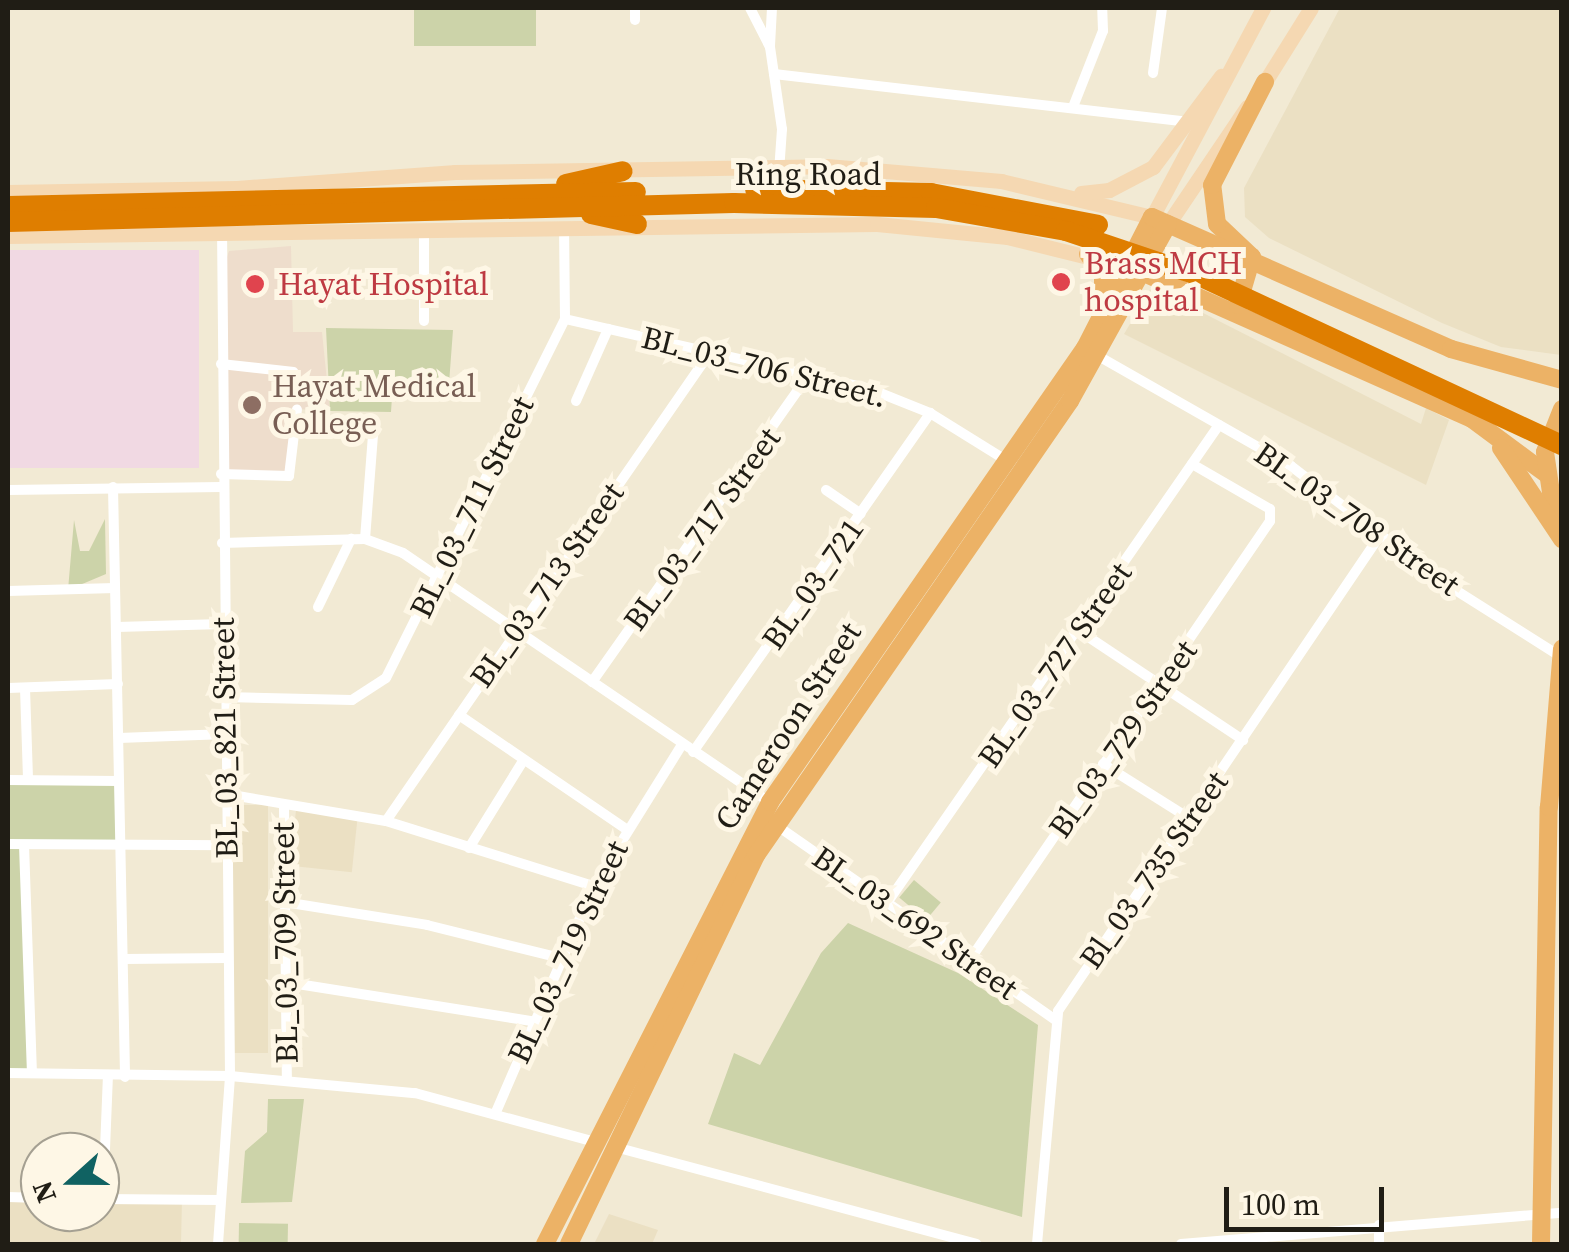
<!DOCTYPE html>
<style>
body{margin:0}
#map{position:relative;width:1569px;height:1252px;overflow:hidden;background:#f2ead4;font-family:"Source Serif 4",serif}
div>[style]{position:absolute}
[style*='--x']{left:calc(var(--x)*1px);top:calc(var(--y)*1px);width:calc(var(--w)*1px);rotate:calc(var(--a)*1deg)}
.built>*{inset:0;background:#ebe0c3;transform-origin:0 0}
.industrial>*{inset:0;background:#f1d9e3;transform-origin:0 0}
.medical>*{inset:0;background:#edc}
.green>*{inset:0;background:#ccd3a9;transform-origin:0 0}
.street>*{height:10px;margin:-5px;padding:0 5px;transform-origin:5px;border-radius:5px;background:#fff}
.secondary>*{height:15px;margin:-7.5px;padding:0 7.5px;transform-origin:7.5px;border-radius:7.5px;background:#f5d8b2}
.primary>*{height:18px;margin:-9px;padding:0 9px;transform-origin:9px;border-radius:9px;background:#ecb266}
.highway>*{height:20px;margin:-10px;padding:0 10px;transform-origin:10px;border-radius:10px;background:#df7e00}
.dots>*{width:28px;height:28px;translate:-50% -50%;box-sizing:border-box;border:5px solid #fef7e6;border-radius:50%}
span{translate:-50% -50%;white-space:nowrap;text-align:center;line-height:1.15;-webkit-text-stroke:10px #fef7e6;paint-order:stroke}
.street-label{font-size:32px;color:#201d15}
.health-label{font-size:32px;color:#be3a42}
.left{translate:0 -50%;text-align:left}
.education-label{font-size:32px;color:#785e54}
.frame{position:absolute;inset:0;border:10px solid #201d15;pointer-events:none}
.north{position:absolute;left:20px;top:1132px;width:100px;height:100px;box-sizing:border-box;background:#fef7e6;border:2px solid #a5a092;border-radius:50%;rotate:249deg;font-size:28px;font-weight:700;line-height:40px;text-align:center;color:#201d15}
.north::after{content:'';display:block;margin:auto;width:35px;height:45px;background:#106262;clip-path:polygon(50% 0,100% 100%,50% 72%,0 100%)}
.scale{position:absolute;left:1224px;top:1187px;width:160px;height:45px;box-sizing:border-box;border:5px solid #201d15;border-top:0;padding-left:12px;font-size:30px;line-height:35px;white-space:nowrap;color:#201d15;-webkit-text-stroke:8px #fef7e6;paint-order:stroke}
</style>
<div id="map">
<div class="built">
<i style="clip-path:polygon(1340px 8px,1561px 8px,1561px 355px,1501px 347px,1442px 323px,1269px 238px,1245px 217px,1244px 188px)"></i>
<i style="clip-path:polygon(1152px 287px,1421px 424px,1426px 408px,1449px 420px,1426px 485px,1124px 334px)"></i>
<i style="left:233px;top:805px;width:35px;height:248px"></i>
<i style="left:296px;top:810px;width:62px;height:56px;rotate:6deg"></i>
<i style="clip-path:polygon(8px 1199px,40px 1199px,40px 1212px,100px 1212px,100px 1199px,182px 1200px,181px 1244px,8px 1244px)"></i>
<i style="clip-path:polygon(609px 1214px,658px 1230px,652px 1244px,594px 1244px)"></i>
</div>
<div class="industrial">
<i style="left:8px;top:250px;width:191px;height:218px"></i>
</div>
<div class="medical">
<i style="clip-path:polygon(291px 246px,293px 332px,322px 332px,330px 411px,297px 409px,289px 476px,228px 470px,226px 260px,229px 251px)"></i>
</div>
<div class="green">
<i style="left:414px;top:8px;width:122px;height:38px"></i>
<i style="clip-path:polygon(326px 328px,453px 330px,448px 397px,392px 397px,391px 412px,330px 411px)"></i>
<i style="clip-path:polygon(105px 519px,106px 574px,68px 590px,74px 520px,80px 551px,89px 551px)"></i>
<i style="clip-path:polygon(119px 777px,124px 841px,23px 841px,31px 1070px,8px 1070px,8px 779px)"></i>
<i style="left:914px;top:880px;width:35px;height:23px;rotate:40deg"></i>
<i style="clip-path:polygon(848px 923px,958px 973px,1038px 1025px,1022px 1217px,708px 1124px,734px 1053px,760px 1065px,821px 953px)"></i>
<i style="clip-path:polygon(268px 1099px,304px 1099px,292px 1202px,241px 1203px,245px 1151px,267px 1132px)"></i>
<i style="left:239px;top:1223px;width:49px;height:21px;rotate:1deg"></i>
</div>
<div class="street">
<i style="--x:635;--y:8;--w:12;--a:90"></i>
<i style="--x:750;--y:8;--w:44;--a:62.9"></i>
<i style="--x:770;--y:47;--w:83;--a:81.7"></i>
<i style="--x:782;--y:129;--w:39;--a:94"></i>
<i style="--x:770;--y:46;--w:38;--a:-87"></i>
<i style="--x:1153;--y:73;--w:66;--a:-82.1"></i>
<i style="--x:774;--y:74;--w:416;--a:6.6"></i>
<i style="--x:1073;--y:107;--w:82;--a:-68.5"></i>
<i style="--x:1103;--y:31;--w:23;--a:-92"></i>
<i style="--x:424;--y:231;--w:90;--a:90"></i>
<i style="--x:565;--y:319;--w:313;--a:12.9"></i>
<i style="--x:870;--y:389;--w:65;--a:21.8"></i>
<i style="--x:930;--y:413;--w:91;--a:31.9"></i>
<i style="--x:1093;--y:353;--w:228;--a:29.7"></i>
<i style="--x:1291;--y:466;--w:185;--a:37.5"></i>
<i style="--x:1438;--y:579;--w:144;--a:32.3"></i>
<i style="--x:221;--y:364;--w:73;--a:6.3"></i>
<i style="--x:576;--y:401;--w:79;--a:-66"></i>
<i style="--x:221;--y:474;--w:68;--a:1.7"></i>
<i style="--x:289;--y:476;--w:67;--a:-83.2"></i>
<i style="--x:113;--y:487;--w:590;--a:88.83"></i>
<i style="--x:8;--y:490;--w:213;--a:-0.8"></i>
<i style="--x:826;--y:490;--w:42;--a:34.4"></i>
<i style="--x:365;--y:539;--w:116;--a:-85.6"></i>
<i style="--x:222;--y:543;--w:143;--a:-1.6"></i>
<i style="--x:365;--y:539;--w:40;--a:20.2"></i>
<i style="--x:403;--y:553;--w:443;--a:34.2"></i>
<i style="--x:8;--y:591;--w:107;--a:-1.6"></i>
<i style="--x:318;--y:607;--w:76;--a:-64.1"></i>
<i style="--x:117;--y:627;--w:105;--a:-1.6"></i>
<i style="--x:1081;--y:632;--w:195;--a:33.7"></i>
<i style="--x:592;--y:682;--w:378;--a:-54.8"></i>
<i style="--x:8;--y:688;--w:110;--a:-2.1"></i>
<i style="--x:25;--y:688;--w:92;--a:88.1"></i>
<i style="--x:225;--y:697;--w:127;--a:1.4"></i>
<i style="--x:352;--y:700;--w:40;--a:-32.9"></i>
<i style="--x:386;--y:678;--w:401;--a:-63.5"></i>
<i style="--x:565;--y:319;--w:91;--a:-90.6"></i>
<i style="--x:459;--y:715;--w:202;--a:34.3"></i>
<i style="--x:119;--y:738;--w:107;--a:-2.1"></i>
<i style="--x:693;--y:752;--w:414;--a:-55"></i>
<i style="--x:1103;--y:764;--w:105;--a:32.2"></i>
<i style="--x:8;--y:780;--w:111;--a:0.5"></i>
<i style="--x:226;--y:794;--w:162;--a:9.6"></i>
<i style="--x:386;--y:821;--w:218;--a:17.4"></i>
<i style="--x:284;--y:805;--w:276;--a:89.4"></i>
<i style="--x:386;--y:821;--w:571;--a:-55.34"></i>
<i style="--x:776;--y:825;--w:341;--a:34.9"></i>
<i style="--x:8;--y:844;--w:220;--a:0.3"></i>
<i style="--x:24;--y:845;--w:228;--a:88"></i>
<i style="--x:469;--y:848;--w:102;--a:-58.2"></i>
<i style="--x:284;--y:902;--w:145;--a:9.1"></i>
<i style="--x:427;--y:925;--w:137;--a:13.9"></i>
<i style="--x:887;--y:903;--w:582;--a:-55.22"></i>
<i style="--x:124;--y:959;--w:104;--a:-0.6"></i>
<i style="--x:969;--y:961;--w:533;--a:-55.62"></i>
<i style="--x:1270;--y:521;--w:12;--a:-90"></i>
<i style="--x:1270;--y:509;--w:90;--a:-150"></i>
<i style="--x:285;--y:982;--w:250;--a:9"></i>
<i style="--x:8;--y:1073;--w:222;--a:0.8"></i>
<i style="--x:230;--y:1076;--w:186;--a:5.3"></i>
<i style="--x:415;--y:1093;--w:191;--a:15.2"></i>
<i style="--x:496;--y:1112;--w:246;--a:-66.6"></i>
<i style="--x:594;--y:886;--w:165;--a:-58.1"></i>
<i style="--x:615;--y:1147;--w:374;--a:15"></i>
<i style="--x:8;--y:1197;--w:32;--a:2"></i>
<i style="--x:101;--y:1199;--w:120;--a:0.5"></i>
<i style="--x:103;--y:1199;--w:123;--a:-87.7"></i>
<i style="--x:218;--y:1244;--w:168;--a:-85.9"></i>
<i style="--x:230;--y:1076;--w:845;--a:-90.54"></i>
<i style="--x:1037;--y:1244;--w:234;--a:-84.8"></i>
<i style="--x:1058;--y:1011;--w:576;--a:-55.9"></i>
<i style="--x:1181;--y:1244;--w:382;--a:-4.7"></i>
<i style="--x:1379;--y:1244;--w:19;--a:-90"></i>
</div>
<div class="secondary">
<i style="--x:1261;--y:88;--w:94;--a:-58"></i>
<i style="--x:8;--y:192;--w:229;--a:-1"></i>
<i style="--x:237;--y:188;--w:219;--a:-4.2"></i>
<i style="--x:455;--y:172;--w:372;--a:-0.9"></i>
<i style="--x:827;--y:166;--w:175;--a:4.9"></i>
<i style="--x:1001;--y:181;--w:155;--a:13.4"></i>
<i style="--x:1152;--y:217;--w:237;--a:-62"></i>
<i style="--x:1081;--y:193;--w:28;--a:-6"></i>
<i style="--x:1109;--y:190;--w:50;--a:-27.6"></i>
<i style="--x:1153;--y:167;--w:114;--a:-53.2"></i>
<i style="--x:1168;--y:224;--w:141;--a:-56"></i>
<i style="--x:8;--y:236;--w:869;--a:-0.79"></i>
<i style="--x:877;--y:224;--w:131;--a:5.7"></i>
<i style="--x:1007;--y:237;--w:125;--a:13.9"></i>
</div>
<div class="primary">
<i style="--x:1088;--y:254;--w:27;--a:56"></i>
<i style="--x:1103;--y:276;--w:33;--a:90"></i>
<i style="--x:1135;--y:269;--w:369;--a:24"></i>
<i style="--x:1472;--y:419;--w:91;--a:36.5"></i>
<i style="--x:1238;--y:305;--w:50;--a:-73.7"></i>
<i style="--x:1252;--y:257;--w:48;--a:-136.7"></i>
<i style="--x:1217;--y:224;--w:39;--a:-97"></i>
<i style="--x:1212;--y:185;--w:116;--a:-62.8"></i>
<i style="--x:1562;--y:409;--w:46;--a:111.6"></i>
<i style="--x:1545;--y:452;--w:40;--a:81.5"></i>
<i style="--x:1551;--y:492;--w:22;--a:60"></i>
<i style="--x:1501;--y:448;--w:110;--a:56.2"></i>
<i style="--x:545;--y:1244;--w:496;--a:-63"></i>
<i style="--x:770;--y:802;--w:553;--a:-55.25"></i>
<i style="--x:1085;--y:348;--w:147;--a:-62.9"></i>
<i style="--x:1152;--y:217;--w:327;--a:23.8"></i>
<i style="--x:1451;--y:349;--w:115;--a:15.6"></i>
<i style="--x:569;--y:1244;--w:433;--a:-64.3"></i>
<i style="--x:757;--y:854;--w:551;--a:-55.36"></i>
<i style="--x:1070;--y:401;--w:202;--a:-61"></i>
<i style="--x:1541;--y:1244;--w:437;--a:-89"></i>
<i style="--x:1549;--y:807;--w:159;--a:-85.3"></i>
</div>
<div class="highway">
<i style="--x:566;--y:184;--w:58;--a:-12.8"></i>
<i style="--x:755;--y:189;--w:176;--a:1.3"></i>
<i style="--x:931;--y:193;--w:170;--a:10.8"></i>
<i style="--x:8;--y:206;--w:628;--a:-1.28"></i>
<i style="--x:591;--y:214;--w:47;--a:12.3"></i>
<i style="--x:8;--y:222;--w:726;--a:-1.5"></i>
<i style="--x:734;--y:203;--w:202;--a:1.4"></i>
<i style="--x:936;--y:208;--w:132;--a:10"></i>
<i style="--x:1066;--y:231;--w:138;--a:18.6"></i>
<i style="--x:1197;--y:275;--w:403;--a:25"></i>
</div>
<div class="dots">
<i style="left:1061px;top:282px;background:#e0444e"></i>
<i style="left:255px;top:284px;background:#e0444e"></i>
<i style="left:252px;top:405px;background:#8d6e63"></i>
</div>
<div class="street-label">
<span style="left:808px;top:174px">Ring Road</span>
<span style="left:764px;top:367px;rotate:14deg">BL_03_706 Street.</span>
<span style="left:472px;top:507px;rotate:-64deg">BL_03_711 Street</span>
<span style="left:1357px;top:519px;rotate:35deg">BL_03_708 Street</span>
<span style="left:702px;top:529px;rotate:-54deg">BL_03_717 Street</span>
<span style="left:813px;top:584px;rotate:-55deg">BL_03_721</span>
<span style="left:547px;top:585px;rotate:-55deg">BL_03_713 Street</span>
<span style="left:1055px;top:665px;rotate:-55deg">BL_03_727 Street</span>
<span style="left:788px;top:726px;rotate:-57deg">Cameroon Street</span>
<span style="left:225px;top:738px;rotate:-91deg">BL_03_821 Street</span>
<span style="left:1123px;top:739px;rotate:-55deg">Bl_03_729 Street</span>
<span style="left:1154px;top:870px;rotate:-55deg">Bl_03_735 Street</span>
<span style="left:915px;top:923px;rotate:35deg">BL_03_692 Street</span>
<span style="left:285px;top:943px;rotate:-91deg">BL_03_709 Street</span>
<span style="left:568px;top:952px;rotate:-65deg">BL_03_719 Street</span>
</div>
<div class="health-label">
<span class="left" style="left:1084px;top:282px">Brass MCH<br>hospital</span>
<span class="left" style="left:278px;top:284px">Hayat Hospital</span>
</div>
<div class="education-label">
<span class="left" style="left:272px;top:405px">Hayat Medical<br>College</span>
</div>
<div class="frame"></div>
<div class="north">N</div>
<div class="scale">100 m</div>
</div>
